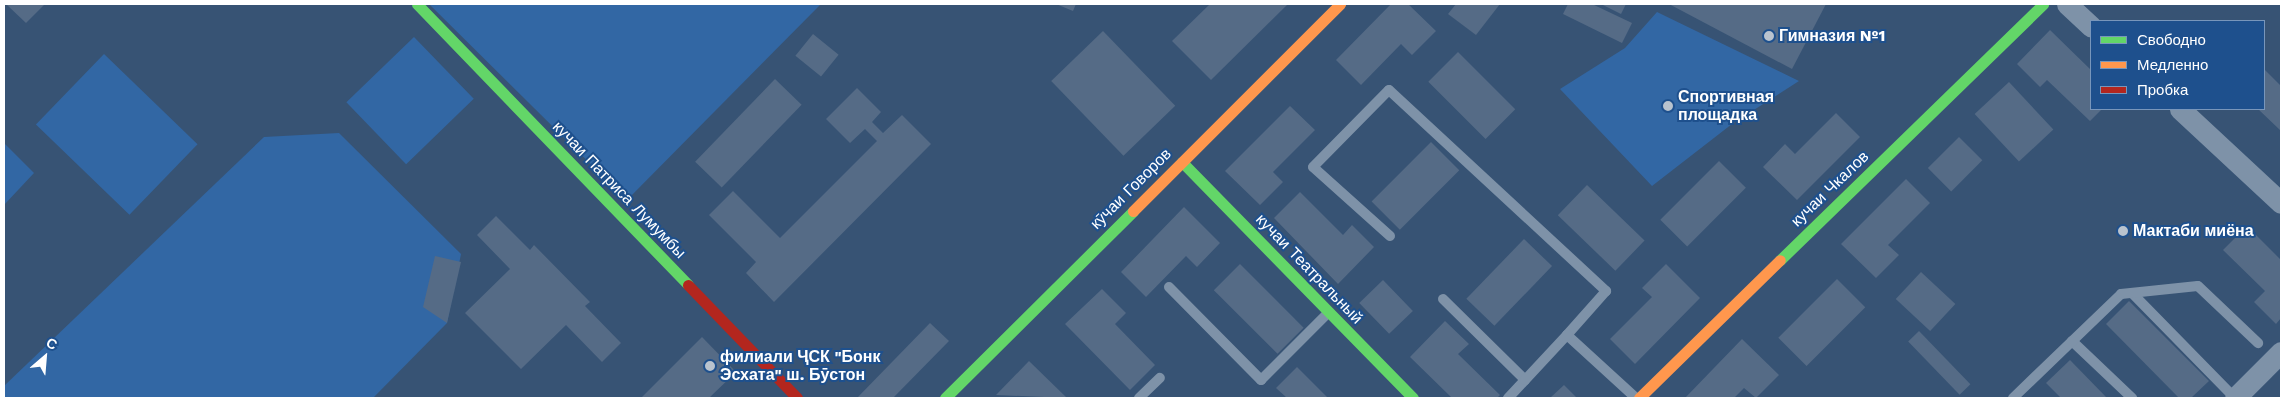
<!DOCTYPE html>
<meta charset="utf-8">
<style>
body{margin:0}
#map{position:relative;width:2285px;height:402px;overflow:hidden;background:#375374;font-family:"Work Sans",sans-serif}
div>[style]{position:absolute}
[style*='--x']{left:calc(var(--x)*1px);top:calc(var(--y)*1px);width:calc(var(--w)*1px);rotate:calc(var(--a)*1deg)}
.green>*{inset:0;background:#3267a4;transform-origin:0 0}
.building>*{inset:0;background:#556b86;transform-origin:0 0}
.lane>*{height:10px;margin:-5px;padding:0 5px;transform-origin:5px;border-radius:5px;background:#7e92a8}
.street>*{height:21px;margin:-10.5px;padding:0 10.5px;transform-origin:10.5px;border-radius:10.5px;background:#7e92a8}
.fast>*{height:11px;margin:-5.5px;padding:0 5.5px;transform-origin:5.5px;border-radius:5.5px;background:#63d668}
.slow>*{height:11px;margin:-5.5px;padding:0 5.5px;transform-origin:5.5px;border-radius:5.5px;background:#ff974d}
.jam>*{height:11px;margin:-5.5px;padding:0 5.5px;transform-origin:5.5px;border-radius:5.5px;background:#b3261e}
.dots>*{width:14px;height:14px;translate:-50% -50%;box-sizing:border-box;border:2px solid #1e508d;border-radius:50%}
span{translate:-50% -50%;white-space:nowrap;text-align:center;line-height:1.15;-webkit-text-stroke:4px #1e508d;paint-order:stroke}
.poi-label{font-size:16px;color:#fff;font-weight:700}
.left{translate:0 -50%;text-align:left}
.street-label{font-size:16px;color:#fff}
.frame{position:absolute;inset:0;border:5px solid #fff;pointer-events:none}
.legend{position:absolute;left:2090px;top:20px;width:175px;height:90px;box-sizing:border-box;background:#1e508d;border:1px solid #7896bb;margin:0;padding:6px 9px;list-style:none;font-size:15px;color:#fff}
.legend li{display:flex;align-items:center;gap:10px;height:25px}
.legend b{width:25px;border:1px solid #7896bb}
.north{position:absolute;left:20px;top:332px;width:50px;height:50px;-webkit-text-stroke:4px #1e508d;paint-order:stroke;rotate:27deg;font-size:14px;font-weight:700;line-height:20px;text-align:center;color:#fff}
.north::after{content:'';display:block;margin:auto;width:18px;height:22px;background:#fff;clip-path:polygon(50% 0,100% 100%,50% 72%,0 100%)}
</style>
<div id="map">
<div class="green">
<i style="clip-path:polygon(429px 4px,821px 4px,627px 200px)"></i>
<i style="clip-path:polygon(1657px 12px,1799px 81px,1732px 124px,1652px 186px,1560px 89px,1625px 48px)"></i>
<i style="left:414px;top:37px;width:86px;height:94px;rotate:46deg"></i>
<i style="left:104px;top:54px;width:130px;height:98px;rotate:44deg"></i>
<i style="clip-path:polygon(339px 133px,461px 254px,447px 323px,373px 398px,4px 398px,4px 386px,264px 137px)"></i>
<i style="clip-path:polygon(4px 143px,34px 173px,4px 205px)"></i>
</div>
<div class="building">
<i style="clip-path:polygon(6px 4px,45px 4px,26px 23px)"></i>
<i style="clip-path:polygon(1056px 4px,1076px 4px,1073px 11px)"></i>
<i style="clip-path:polygon(1210px 4px,1288px 4px,1211px 80px,1172px 41px)"></i>
<i style="clip-path:polygon(1391px 4px,1408px 4px,1436px 31px,1412px 55px,1401px 44px,1361px 85px,1336px 60px)"></i>
<i style="clip-path:polygon(1456px 4px,1500px 4px,1476px 35px,1448px 14px)"></i>
<i style="clip-path:polygon(1568px 4px,1592px 4px,1632px 23px,1622px 43px,1563px 14px)"></i>
<i style="clip-path:polygon(1601px 4px,1626px 4px,1621px 14px)"></i>
<i style="clip-path:polygon(1669px 4px,1826px 4px,1792px 69px)"></i>
<i style="clip-path:polygon(2050px 30px,2091px 70px,2091px 109px,2102px 109px,2090px 121px,2047px 80px,2040px 87px,2017px 64px)"></i>
<i style="left:1103px;top:31px;width:104px;height:72px;rotate:46deg"></i>
<i style="left:813px;top:34px;width:33px;height:28px;rotate:39deg"></i>
<i style="left:1458px;top:52px;width:81px;height:42px;rotate:45deg"></i>
<i style="clip-path:polygon(2264px 69px,2281px 86px,2281px 131px,2258px 109px,2264px 109px)"></i>
<i style="left:775px;top:79px;width:37px;height:115px;rotate:44deg"></i>
<i style="left:2009px;top:82px;width:65px;height:47px;rotate:47deg"></i>
<i style="clip-path:polygon(857px 88px,881px 112px,872px 122px,883px 133px,902px 115px,931px 144px,774px 302px,746px 273px,756px 262px,709px 215px,733px 191px,780px 238px,877px 141px,865px 129px,850px 143px,826px 119px)"></i>
<i style="clip-path:polygon(1290px 106px,1315px 130px,1273px 172px,1283px 182px,1260px 205px,1225px 171px)"></i>
<i style="clip-path:polygon(1836px 113px,1860px 137px,1797px 200px,1763px 167px,1785px 144px,1795px 154px)"></i>
<i style="left:1959px;top:137px;width:33px;height:44px;rotate:45deg"></i>
<i style="left:1431px;top:142px;width:40px;height:84px;rotate:45deg"></i>
<i style="left:1719px;top:161px;width:38px;height:83px;rotate:45deg"></i>
<i style="clip-path:polygon(1906px 179px,1930px 203px,1888px 245px,1899px 255px,1876px 278px,1841px 244px)"></i>
<i style="left:1587px;top:185px;width:80px;height:42px;rotate:44deg"></i>
<i style="clip-path:polygon(1300px 192px,1343px 235px,1352px 225px,1374px 247px,1338px 284px,1274px 218px)"></i>
<i style="clip-path:polygon(1184px 207px,1220px 243px,1197px 267px,1186px 256px,1146px 297px,1121px 272px)"></i>
<i style="clip-path:polygon(496px 216px,530px 250px,534px 245px,590px 302px,585px 306px,621px 343px,602px 362px,566px 325px,521px 369px,465px 313px,510px 269px,477px 235px)"></i>
<i style="clip-path:polygon(2247px 226px,2281px 260px,2281px 318px,2276px 324px,2254px 302px,2265px 291px,2223px 250px)"></i>
<i style="left:1524px;top:239px;width:39px;height:83px;rotate:44deg"></i>
<i style="clip-path:polygon(435px 256px,461px 262px,447px 323px,423px 307px)"></i>
<i style="left:1240px;top:264px;width:90px;height:37px;rotate:45deg"></i>
<i style="clip-path:polygon(1666px 264px,1700px 298px,1635px 364px,1610px 339px,1652px 297px,1642px 288px)"></i>
<i style="left:1921px;top:272px;width:47px;height:37px;rotate:43deg"></i>
<i style="left:1837px;top:279px;width:40px;height:83px;rotate:45deg"></i>
<i style="left:1383px;top:280px;width:43px;height:33px;rotate:46deg"></i>
<i style="clip-path:polygon(1102px 289px,1126px 313px,1115px 324px,1155px 365px,1130px 390px,1065px 324px)"></i>
<i style="clip-path:polygon(2129px 301px,2209px 381px,2191px 398px,2179px 398px,2106px 324px)"></i>
<i style="clip-path:polygon(1445px 321px,1469px 344px,1458px 354px,1500px 395px,1497px 398px,1452px 398px,1410px 357px)"></i>
<i style="clip-path:polygon(930px 323px,949px 341px,893px 398px,857px 398px)"></i>
<i style="left:1919px;top:331px;width:74px;height:15px;rotate:46deg"></i>
<i style="clip-path:polygon(702px 337px,736px 372px,709px 398px,641px 398px)"></i>
<i style="clip-path:polygon(1742px 339px,1779px 375px,1756px 398px,1744px 388px,1734px 398px,1685px 398px)"></i>
<i style="clip-path:polygon(2070px 360px,2107px 398px,2061px 398px,2046px 383px)"></i>
<i style="clip-path:polygon(1029px 361px,1067px 398px,996px 395px)"></i>
<i style="clip-path:polygon(1297px 367px,1328px 398px,1287px 398px,1276px 388px)"></i>
<i style="clip-path:polygon(1564px 385px,1577px 398px,1550px 398px)"></i>
</div>
<div class="lane">
<i style="--x:1390;--y:236;--w:103;--a:-138.1"></i>
<i style="--x:1313;--y:167;--w:108;--a:-45.4"></i>
<i style="--x:1389;--y:90;--w:296;--a:42.8"></i>
<i style="--x:1606;--y:291;--w:59;--a:131.6"></i>
<i style="--x:1567;--y:335;--w:93;--a:42.4"></i>
<i style="--x:1169;--y:287;--w:131;--a:45.3"></i>
<i style="--x:1261;--y:380;--w:95;--a:-45"></i>
<i style="--x:2132;--y:293;--w:147;--a:45.6"></i>
<i style="--x:1443;--y:299;--w:115;--a:44.6"></i>
<i style="--x:1525;--y:380;--w:25;--a:133"></i>
<i style="--x:2072;--y:341;--w:83;--a:43.5"></i>
<i style="--x:1525;--y:380;--w:62;--a:-47"></i>
<i style="--x:1139;--y:398;--w:29;--a:-44"></i>
<i style="--x:2013;--y:398;--w:150;--a:-43.9"></i>
<i style="--x:2121;--y:294;--w:77;--a:-5.9"></i>
<i style="--x:2198;--y:286;--w:83;--a:43.5"></i>
</div>
<div class="street">
<i style="--x:2067;--y:4;--w:33;--a:43"></i>
<i style="--x:2180;--y:109;--w:138;--a:42.9"></i>
<i style="--x:2235;--y:398;--w:65;--a:-45"></i>
</div>
<div class="fast">
<i style="--x:417;--y:4;--w:390;--a:46"></i>
<i style="--x:1182;--y:162;--w:330;--a:45.6"></i>
<i style="--x:1780;--y:260;--w:367;--a:-44.2"></i>
<i style="--x:945;--y:398;--w:265;--a:-44.8"></i>
</div>
<div class="slow">
<i style="--x:1133;--y:211;--w:293;--a:-45"></i>
<i style="--x:1639;--y:398;--w:197;--a:-44.4"></i>
</div>
<div class="jam">
<i style="--x:688;--y:285;--w:157;--a:46"></i>
</div>
<div class="dots">
<i style="left:1769px;top:36px;background:#b9c3ce"></i>
<i style="left:1668px;top:106px;background:#b9c3ce"></i>
<i style="left:2123px;top:231px;background:#b9c3ce"></i>
<i style="left:710px;top:366px;background:#b9c3ce"></i>
</div>
<div class="poi-label">
<span class="left" style="left:1779px;top:36px">Гимназия №1</span>
<span class="left" style="left:1678px;top:106px">Спортивная<br>площадка</span>
<span class="left" style="left:2133px;top:231px">Мактаби миёна</span>
<span class="left" style="left:720px;top:366px">филиали ҶСК "Бонк<br>Эсхата" ш. Бӯстон</span>
</div>
<div class="street-label">
<span style="left:1131px;top:189px;rotate:-45deg">кӯчаи Говоров</span>
<span style="left:1830px;top:189px;rotate:-44deg">кучаи Чкалов</span>
<span style="left:619px;top:190px;rotate:46deg">кучаи Патриса Лумумбы</span>
<span style="left:1309px;top:269px;rotate:46deg">кучаи Театральный</span>
</div>
<div class="frame"></div>
<ul class="legend">
<li><b style="height:6px;background:#63d668"></b>Свободно</li>
<li><b style="height:6px;background:#ff974d"></b>Медленно</li>
<li><b style="height:6px;background:#b3261e"></b>Пробка</li>
</ul>
<div class="north">С</div>
</div>
